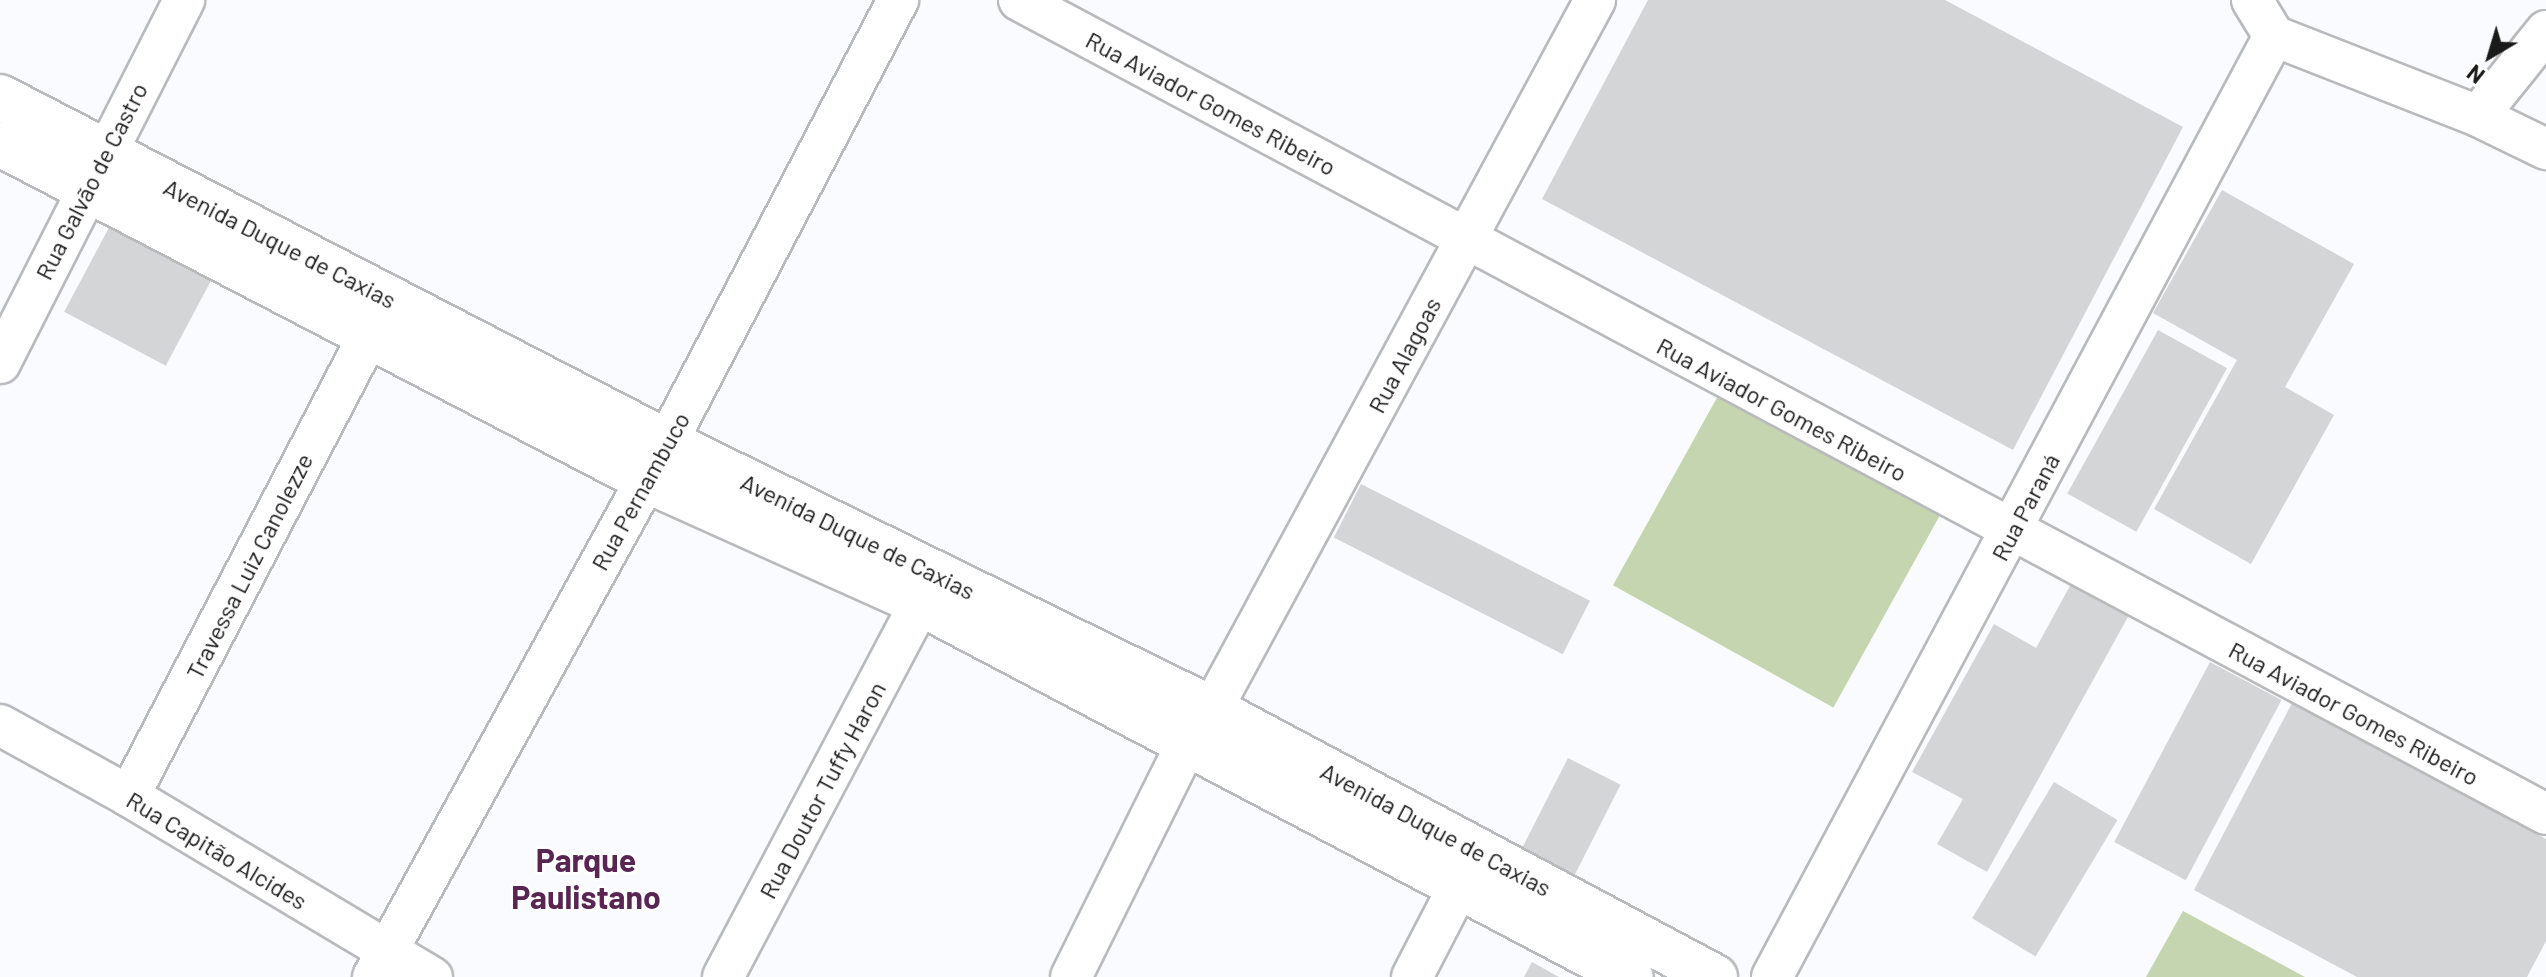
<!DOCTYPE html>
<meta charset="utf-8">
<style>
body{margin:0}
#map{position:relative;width:2546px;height:977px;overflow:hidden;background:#f9fbfe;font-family:Barlow,sans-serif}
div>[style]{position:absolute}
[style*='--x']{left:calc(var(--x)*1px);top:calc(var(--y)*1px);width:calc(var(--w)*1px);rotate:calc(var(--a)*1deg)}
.green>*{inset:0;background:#c4d5af;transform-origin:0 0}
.building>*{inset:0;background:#d3d5d7;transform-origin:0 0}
.roads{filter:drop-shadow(2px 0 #b8babd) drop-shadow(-2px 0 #b8babd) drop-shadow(0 2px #b8babd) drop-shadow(0 -2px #b8babd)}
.minor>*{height:40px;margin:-20px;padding:0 20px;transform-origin:20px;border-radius:20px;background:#fff}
.secondary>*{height:44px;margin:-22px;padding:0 22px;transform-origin:22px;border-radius:22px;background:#fff}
span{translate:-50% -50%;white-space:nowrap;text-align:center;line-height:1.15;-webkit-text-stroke:6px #fff;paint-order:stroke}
.street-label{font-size:24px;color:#1a1a1b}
.district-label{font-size:32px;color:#592553;font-weight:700}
.north{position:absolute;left:2450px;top:16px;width:80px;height:80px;-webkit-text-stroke:6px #fff;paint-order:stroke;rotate:218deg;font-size:22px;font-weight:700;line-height:32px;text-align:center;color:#1a1a1b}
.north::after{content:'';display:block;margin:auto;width:28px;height:36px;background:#1a1a1b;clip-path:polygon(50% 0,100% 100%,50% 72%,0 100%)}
</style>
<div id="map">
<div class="green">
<i style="left:1724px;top:385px;width:252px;height:229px;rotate:29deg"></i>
<i style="clip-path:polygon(2183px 911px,2305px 977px,2146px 977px)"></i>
</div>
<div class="building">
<i style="clip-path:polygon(1648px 0,1945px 0,2183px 127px,2013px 450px,1542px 199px)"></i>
<i style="clip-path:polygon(2222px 190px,2354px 264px,2285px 387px,2334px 415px,2251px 564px,2154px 509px,2237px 360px,2153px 313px)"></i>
<i style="left:113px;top:220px;width:115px;height:104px;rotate:28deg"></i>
<i style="left:2158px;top:330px;width:79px;height:187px;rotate:29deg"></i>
<i style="left:1361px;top:484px;width:257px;height:60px;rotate:27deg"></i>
<i style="clip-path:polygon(2071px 584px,2129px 615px,1987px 872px,1937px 844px,1963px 799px,1912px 772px,1994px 624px,2036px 648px)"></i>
<i style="left:2210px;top:662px;width:81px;height:204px;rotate:28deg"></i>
<i style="clip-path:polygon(2292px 703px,2546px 839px,2546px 941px,2527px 977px,2357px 977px,2194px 890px)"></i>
<i style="left:1568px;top:758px;width:59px;height:104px;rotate:27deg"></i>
<i style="left:2054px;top:782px;width:74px;height:159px;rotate:31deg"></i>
<i style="clip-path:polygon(1532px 962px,1559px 977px,1524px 977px)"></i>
</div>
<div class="roads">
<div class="minor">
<i style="--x:1019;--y:0;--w:1730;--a:28.06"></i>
<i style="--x:2252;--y:0;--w:42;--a:58.6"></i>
<i style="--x:2274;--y:36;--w:219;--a:21.4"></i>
<i style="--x:2478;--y:116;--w:76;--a:25.9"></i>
<i style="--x:2478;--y:116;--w:109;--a:-51.3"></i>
<i style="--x:0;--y:363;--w:407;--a:-63.1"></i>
<i style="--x:1212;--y:709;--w:806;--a:-61.62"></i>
<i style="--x:0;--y:725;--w:147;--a:28.8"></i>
<i style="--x:129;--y:796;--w:353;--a:30.9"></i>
<i style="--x:129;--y:796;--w:520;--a:-62.5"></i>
<i style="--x:373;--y:977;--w:610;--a:-61.21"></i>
<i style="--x:667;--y:442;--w:499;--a:-62.4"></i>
<i style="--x:723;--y:977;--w:423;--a:-62.2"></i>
<i style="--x:1071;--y:977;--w:263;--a:-63.6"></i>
<i style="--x:1412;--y:977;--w:102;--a:-62.7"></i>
<i style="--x:1772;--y:977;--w:1067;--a:-61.92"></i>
</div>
<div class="secondary">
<i style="--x:0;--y:97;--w:751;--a:27.35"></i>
<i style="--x:667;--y:442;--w:607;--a:26.1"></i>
<i style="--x:1212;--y:709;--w:570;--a:28.05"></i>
<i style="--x:0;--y:144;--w:728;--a:27.48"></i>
<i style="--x:646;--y:480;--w:300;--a:24.2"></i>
<i style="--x:920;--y:603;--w:803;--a:27.75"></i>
</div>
</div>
<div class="street-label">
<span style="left:1211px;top:103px;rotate:28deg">Rua Aviador Gomes Ribeiro</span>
<span style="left:91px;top:181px;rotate:-63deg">Rua Galvão de Castro</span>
<span style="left:280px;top:243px;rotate:27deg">Avenida Duque de Caxias</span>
<span style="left:1404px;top:355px;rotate:-62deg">Rua Alagoas</span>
<span style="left:1782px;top:409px;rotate:28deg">Rua Aviador Gomes Ribeiro</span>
<span style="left:640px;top:491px;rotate:-61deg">Rua Pernambuco</span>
<span style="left:2025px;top:507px;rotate:-62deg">Rua Paraná</span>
<span style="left:858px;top:536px;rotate:26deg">Avenida Duque de Caxias</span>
<span style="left:249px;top:566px;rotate:-63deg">Travessa Luiz Canolezze</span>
<span style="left:2354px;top:713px;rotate:28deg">Rua Aviador Gomes Ribeiro</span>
<span style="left:822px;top:790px;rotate:-62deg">Rua Doutor Tuffy Haron</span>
<span style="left:1436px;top:829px;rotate:28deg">Avenida Duque de Caxias</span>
<span style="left:217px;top:850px;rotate:31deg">Rua Capitão Alcides</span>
</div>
<div class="district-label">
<span style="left:586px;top:878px">Parque<br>Paulistano</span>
</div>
<div class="north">N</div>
</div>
